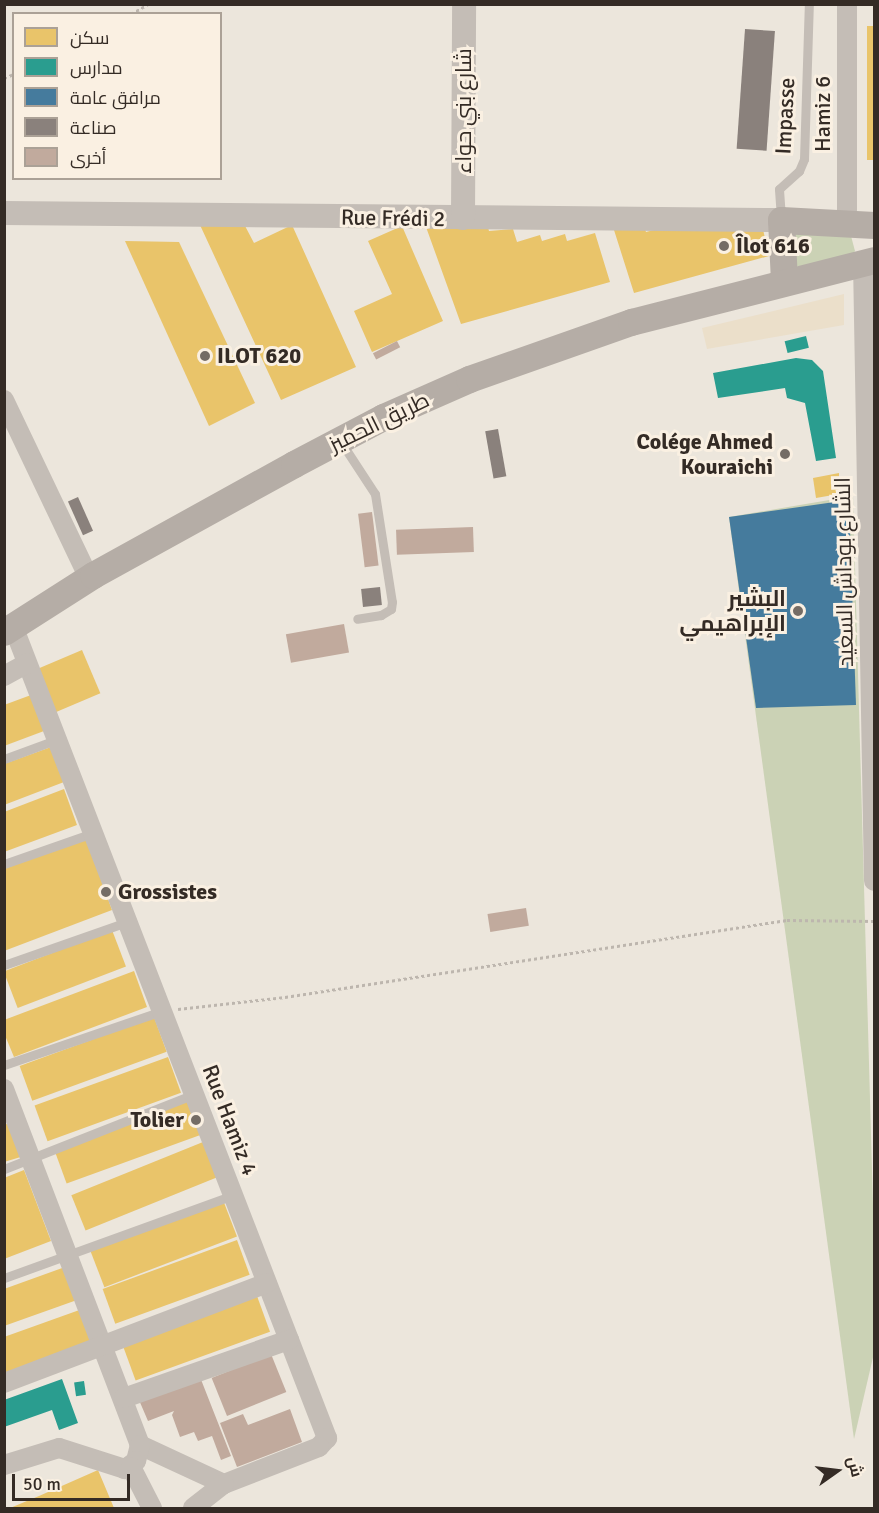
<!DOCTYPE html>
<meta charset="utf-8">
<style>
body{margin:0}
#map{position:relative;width:879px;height:1513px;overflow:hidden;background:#ece6dc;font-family:Signika,Cairo,sans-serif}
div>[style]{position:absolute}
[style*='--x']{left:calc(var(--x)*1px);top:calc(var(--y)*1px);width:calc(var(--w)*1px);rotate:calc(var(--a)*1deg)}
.green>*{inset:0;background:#cbd2b5}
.plaza>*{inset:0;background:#ebdfca}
.homes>*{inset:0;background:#e9c46a;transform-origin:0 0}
.schools>*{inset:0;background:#2a9d8f;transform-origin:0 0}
.public>*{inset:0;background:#457b9d}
.industry>*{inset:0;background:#8a817c;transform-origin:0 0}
.building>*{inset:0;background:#c1aa9d;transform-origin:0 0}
.path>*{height:3px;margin-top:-1.5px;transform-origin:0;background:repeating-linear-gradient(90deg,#bdb6ae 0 3px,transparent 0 6px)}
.service>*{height:9px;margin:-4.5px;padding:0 4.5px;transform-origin:4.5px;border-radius:4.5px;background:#c4bdb6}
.minor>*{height:20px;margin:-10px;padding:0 10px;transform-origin:10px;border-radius:10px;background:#c4bdb6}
.tertiary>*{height:24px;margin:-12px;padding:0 12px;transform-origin:12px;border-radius:12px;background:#c4bdb6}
.secondary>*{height:27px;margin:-13.5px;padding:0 13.5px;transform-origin:13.5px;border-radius:13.5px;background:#b5ada6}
.dots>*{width:16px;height:16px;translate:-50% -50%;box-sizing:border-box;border:3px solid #faf0e2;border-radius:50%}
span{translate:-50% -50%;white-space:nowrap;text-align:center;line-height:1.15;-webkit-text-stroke:6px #faf0e2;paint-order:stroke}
.street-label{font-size:22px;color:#342b25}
.poi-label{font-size:22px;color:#342b25;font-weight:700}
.left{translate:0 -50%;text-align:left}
.right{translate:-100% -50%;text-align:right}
.frame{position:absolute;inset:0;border:6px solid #342b25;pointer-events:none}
.legend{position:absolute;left:12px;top:12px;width:210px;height:168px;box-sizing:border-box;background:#faf0e2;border:2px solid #aba196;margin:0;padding:8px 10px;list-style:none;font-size:18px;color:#342b25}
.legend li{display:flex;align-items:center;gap:12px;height:30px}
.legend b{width:30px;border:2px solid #aba196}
.north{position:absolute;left:807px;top:1441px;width:60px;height:60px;-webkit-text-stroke:4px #faf0e2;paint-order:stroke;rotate:76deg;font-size:16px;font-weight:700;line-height:24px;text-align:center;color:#342b25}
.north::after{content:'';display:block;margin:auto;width:21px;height:27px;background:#342b25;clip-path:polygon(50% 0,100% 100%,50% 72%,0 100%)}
.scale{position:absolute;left:12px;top:1474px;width:118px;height:27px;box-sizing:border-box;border:3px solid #342b25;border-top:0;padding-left:8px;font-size:18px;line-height:21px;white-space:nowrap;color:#342b25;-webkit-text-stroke:4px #faf0e2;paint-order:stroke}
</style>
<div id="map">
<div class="green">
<i style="clip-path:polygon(795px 232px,851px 236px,855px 251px,850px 258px,801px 268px,790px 263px)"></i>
<i style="clip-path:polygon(853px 496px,874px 1241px,874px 1353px,854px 1439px,729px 517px)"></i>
</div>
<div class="plaza">
<i style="clip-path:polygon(844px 294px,844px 325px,707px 349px,702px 328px)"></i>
</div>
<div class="homes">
<i style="left:867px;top:26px;width:7px;height:134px"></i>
<i style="clip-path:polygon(244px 224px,254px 243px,292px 225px,356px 367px,281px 400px,200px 225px)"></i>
<i style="clip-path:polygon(487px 224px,489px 231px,513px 229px,517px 242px,540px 235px,542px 241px,565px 234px,567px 241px,595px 233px,610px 282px,461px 324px,426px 227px)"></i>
<i style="clip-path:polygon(762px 225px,769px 256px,634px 293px,614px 230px,644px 226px,646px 232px,669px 226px)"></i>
<i style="clip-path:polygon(402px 226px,443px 321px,372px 352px,354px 311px,392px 294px,368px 241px)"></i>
<i style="clip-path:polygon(125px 241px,179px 242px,255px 403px,209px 426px)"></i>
<i style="clip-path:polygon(839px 473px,839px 494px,816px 498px,813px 478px)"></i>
<i style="left:82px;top:650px;width:47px;height:48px;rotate:67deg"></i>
<i style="clip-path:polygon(31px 695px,44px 731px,4px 746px,4px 705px)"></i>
<i style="clip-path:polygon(51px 747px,64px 782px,4px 805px,4px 764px)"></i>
<i style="clip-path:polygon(64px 789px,77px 825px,4px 852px,4px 812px)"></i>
<i style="clip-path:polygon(86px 838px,112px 910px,4px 951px,4px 869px)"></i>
<i style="left:112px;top:930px;width:39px;height:116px;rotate:69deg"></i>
<i style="clip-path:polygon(134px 971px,147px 1007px,14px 1057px,4px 1033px,4px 1020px)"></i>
<i style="left:154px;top:1017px;width:37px;height:143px;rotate:70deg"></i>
<i style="left:168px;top:1057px;width:38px;height:142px;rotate:70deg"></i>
<i style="left:188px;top:1099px;width:38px;height:143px;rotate:70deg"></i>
<i style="clip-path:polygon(12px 1122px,24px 1156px,4px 1162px,4px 1125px)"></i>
<i style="left:203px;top:1142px;width:38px;height:142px;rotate:68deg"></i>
<i style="clip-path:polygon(24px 1170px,51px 1241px,4px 1259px,4px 1178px)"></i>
<i style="left:223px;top:1200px;width:39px;height:142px;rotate:69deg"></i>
<i style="left:237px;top:1240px;width:37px;height:143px;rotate:70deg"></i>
<i style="clip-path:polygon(65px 1267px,77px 1300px,4px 1326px,4px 1289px)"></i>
<i style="left:257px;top:1296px;width:38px;height:143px;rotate:70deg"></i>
<i style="clip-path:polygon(85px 1308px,97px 1341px,4px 1375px,4px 1337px)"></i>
<i style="clip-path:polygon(98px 1470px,114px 1508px,10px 1508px,39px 1496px)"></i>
</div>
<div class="schools">
<i style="left:806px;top:336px;width:12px;height:22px;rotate:76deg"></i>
<i style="clip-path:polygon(796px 358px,812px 360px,823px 371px,836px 458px,816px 461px,805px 403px,787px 398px,785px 388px,718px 398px,713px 373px)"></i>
<i style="clip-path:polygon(62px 1379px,78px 1423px,59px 1430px,52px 1410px,4px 1427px,4px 1400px)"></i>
<i style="left:84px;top:1381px;width:14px;height:10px;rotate:82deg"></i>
</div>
<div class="public">
<i style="clip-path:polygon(849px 500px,856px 705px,756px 708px,729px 517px)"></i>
</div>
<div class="industry">
<i style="left:745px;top:29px;width:30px;height:120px;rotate:4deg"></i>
<i style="left:498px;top:429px;width:48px;height:13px;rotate:80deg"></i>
<i style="left:78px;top:497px;width:37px;height:11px;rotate:66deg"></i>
<i style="left:380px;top:587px;width:18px;height:19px;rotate:84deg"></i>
</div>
<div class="building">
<i style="left:397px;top:341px;width:7px;height:27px;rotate:63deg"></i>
<i style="left:372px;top:512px;width:54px;height:14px;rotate:83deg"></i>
<i style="left:473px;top:527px;width:25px;height:77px;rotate:88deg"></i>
<i style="left:344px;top:624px;width:29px;height:59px;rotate:80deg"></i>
<i style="left:526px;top:908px;width:18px;height:39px;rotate:81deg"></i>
<i style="left:271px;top:1354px;width:41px;height:64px;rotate:68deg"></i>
<i style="clip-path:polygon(200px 1377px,231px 1456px,221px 1460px,212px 1436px,198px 1441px,194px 1432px,180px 1437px,172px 1415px,174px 1411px,148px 1421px,139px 1400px)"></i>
<i style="clip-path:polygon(290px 1409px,302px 1442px,237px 1467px,220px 1423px,243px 1414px,248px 1425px)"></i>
</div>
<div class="path">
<i style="--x:131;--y:14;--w:20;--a:-30"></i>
<i style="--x:4;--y:78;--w:11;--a:-22"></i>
<i style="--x:178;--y:1009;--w:108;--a:-6.4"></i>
<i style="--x:285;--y:997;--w:508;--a:-8.72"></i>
<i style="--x:787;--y:920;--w:87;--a:0.7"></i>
</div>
<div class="service">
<i style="--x:781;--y:218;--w:29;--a:-94"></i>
<i style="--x:779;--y:189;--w:27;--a:-42"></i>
<i style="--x:799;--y:171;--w:13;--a:-67"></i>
<i style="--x:804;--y:159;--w:155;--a:-88.2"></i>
<i style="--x:341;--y:442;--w:62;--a:56.8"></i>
<i style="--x:375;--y:494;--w:109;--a:81.1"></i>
<i style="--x:392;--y:602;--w:7;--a:98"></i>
<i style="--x:391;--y:609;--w:12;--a:149"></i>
<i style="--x:381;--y:615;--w:24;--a:171"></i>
<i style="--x:4;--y:759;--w:58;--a:-20.3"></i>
<i style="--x:4;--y:864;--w:94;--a:-19.2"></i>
<i style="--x:4;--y:965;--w:130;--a:-19.3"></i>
<i style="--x:4;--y:1065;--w:167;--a:-18.9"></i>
<i style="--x:4;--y:1169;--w:204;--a:-21.5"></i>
<i style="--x:4;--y:1278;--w:244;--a:-19.9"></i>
</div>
<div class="minor">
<i style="--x:847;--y:4;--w:219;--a:90"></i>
<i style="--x:863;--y:262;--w:619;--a:88.98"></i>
<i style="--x:4;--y:400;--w:186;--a:64.5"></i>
<i style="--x:13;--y:626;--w:871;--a:68.86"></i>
<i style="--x:327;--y:1438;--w:12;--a:132"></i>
<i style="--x:319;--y:1447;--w:102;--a:158.7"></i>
<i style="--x:224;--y:1484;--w:93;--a:-155.1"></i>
<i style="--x:4;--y:676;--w:26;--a:-29"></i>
<i style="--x:4;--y:1089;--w:381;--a:69.1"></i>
<i style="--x:140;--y:1445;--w:16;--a:104"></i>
<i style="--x:136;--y:1461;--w:14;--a:144"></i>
<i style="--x:125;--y:1469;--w:69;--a:-162.3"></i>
<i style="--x:59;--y:1448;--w:58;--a:162.8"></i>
<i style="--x:4;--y:1383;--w:281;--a:-20.8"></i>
<i style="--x:124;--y:1398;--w:175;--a:-19.4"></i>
<i style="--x:131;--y:1467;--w:46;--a:62.9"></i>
<i style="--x:193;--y:1508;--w:39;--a:-38"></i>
</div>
<div class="tertiary">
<i style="--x:4;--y:213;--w:777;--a:0.52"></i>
<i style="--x:463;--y:218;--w:214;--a:-89.7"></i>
</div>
<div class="secondary">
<i style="--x:784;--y:281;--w:61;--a:-92.8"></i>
<i style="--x:781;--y:220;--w:93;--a:3.1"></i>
<i style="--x:4;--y:632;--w:106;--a:-32.6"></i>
<i style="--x:93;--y:575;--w:230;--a:-28.9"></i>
<i style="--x:294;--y:464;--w:101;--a:-27.8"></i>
<i style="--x:383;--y:417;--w:94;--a:-23.8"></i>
<i style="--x:469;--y:379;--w:172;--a:-19.4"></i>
<i style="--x:631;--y:322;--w:251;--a:-14.3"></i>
</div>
<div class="dots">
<i style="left:724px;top:246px;background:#746c65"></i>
<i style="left:205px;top:356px;background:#746c65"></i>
<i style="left:785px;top:454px;background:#746c65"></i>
<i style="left:798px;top:611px;background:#746c65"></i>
<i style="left:106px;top:892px;background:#746c65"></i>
<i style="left:196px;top:1120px;background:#746c65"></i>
</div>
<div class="street-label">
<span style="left:464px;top:111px;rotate:-90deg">شارع بني حواء</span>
<span style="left:823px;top:114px;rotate:-90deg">Hamiz 6</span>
<span style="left:785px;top:116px;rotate:-87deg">Impasse</span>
<span style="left:393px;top:218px;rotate:1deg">Rue Frédi 2</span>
<span style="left:379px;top:422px;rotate:-26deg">طريق الحميز</span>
<span style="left:844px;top:572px;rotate:-91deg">الشارع بوداش السعيد</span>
<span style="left:230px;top:1120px;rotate:69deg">Rue Hamiz 4</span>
</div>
<div class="poi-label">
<span class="left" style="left:736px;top:246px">Îlot 616</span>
<span class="left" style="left:217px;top:356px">ILOT 620</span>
<span class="right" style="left:773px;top:454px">Colége Ahmed<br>Kouraichi</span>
<span class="right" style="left:786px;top:611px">البشير<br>الإبراهيمي</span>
<span class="left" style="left:118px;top:892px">Grossistes</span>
<span class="right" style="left:184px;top:1120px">Tolier</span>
</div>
<div class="frame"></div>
<ul class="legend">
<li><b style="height:16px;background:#e9c46a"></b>سكن</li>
<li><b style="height:16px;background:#2a9d8f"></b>مدارس</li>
<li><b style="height:16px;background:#457b9d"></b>مرافق عامة</li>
<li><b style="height:16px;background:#8a817c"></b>صناعة</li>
<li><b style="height:16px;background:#c1aa9d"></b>أخرى</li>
</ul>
<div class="north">ش</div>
<div class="scale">50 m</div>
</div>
